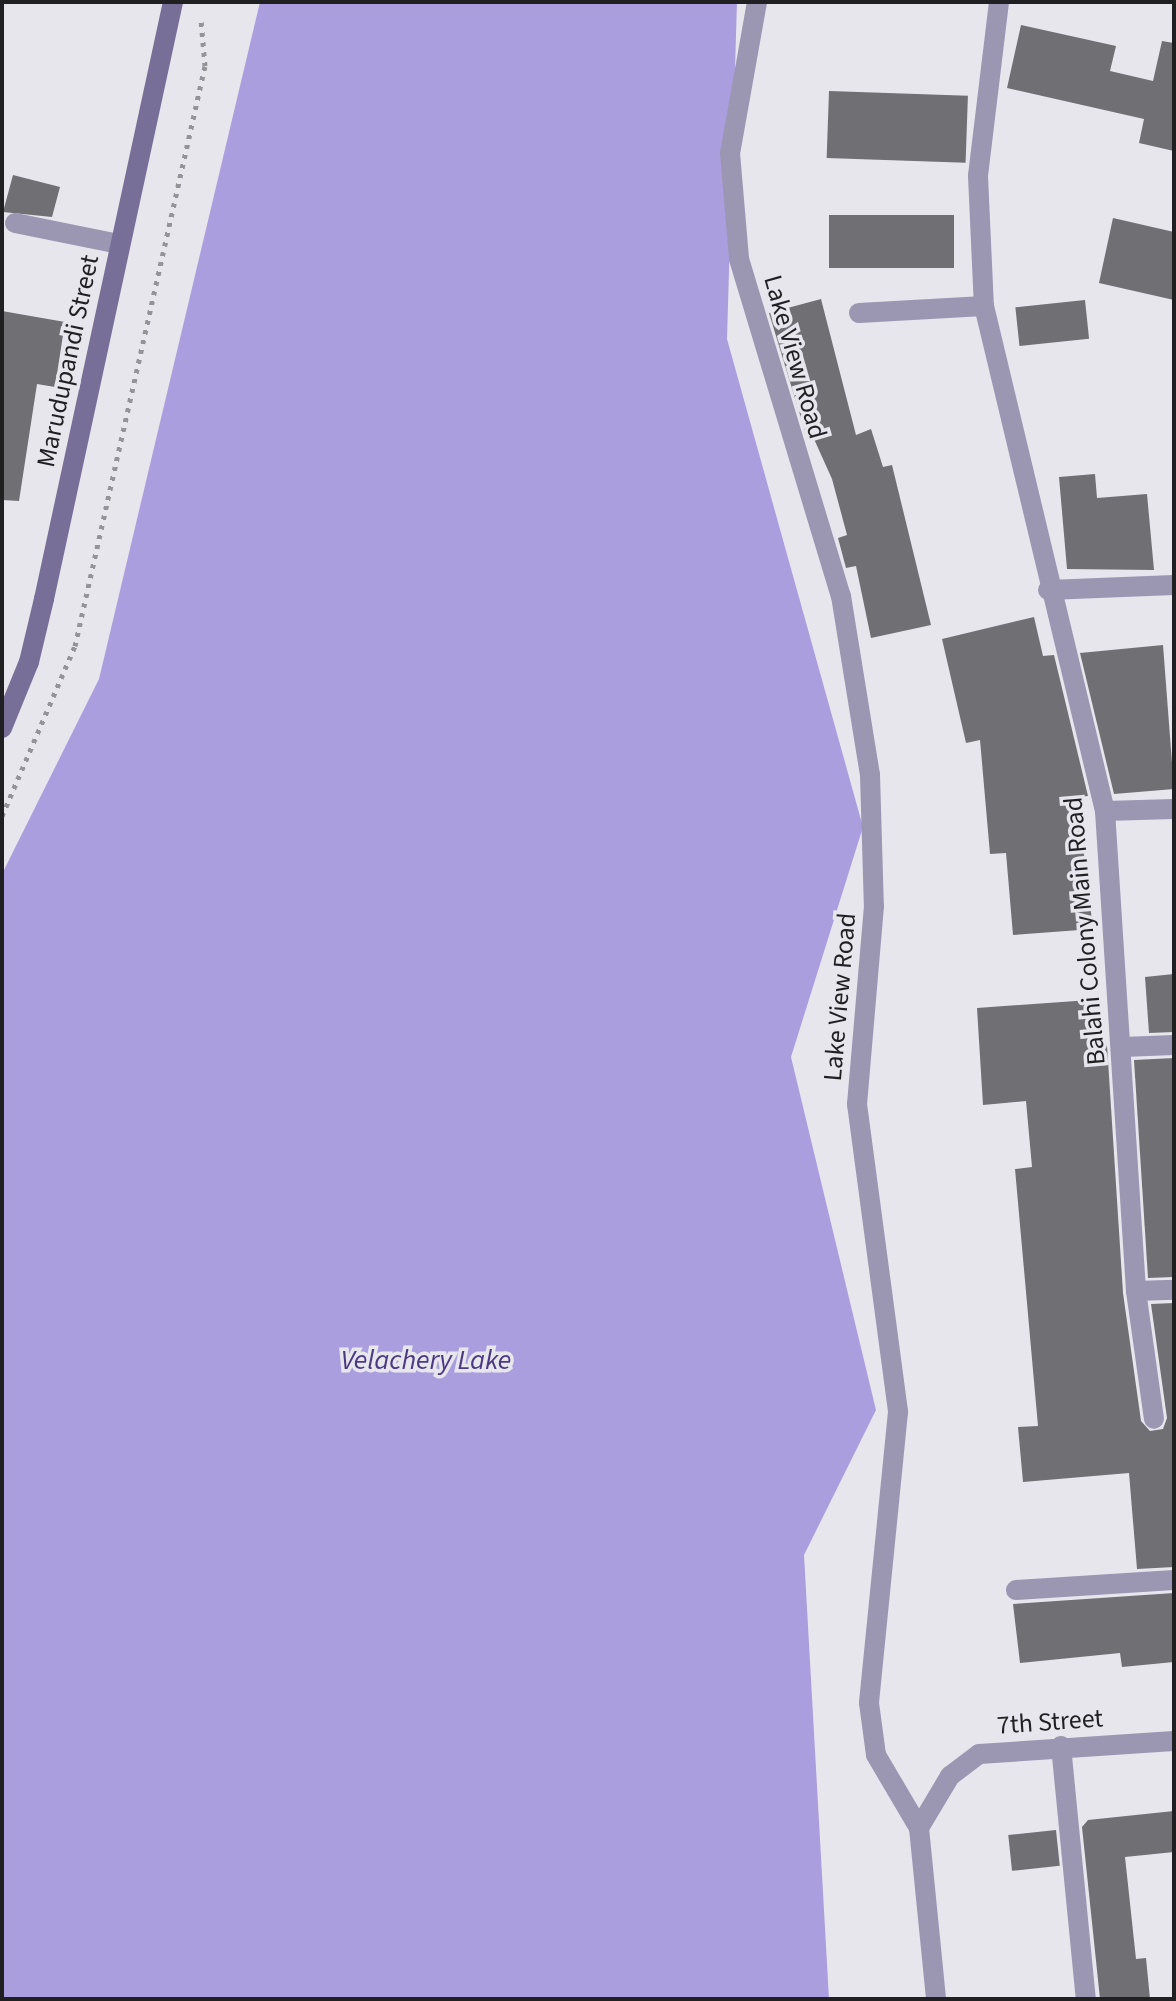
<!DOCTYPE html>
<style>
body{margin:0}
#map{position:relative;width:1176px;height:2001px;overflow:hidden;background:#e7e6ed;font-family:"Source Sans 3",sans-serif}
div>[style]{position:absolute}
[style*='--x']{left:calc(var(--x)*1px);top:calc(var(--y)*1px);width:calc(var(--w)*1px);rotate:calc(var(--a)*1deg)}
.water>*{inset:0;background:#ab9ede}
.building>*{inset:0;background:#706f74;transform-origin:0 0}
.path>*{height:5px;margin-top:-2.5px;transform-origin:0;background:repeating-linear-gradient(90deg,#949398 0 4px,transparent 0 10px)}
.lane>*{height:20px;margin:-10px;padding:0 10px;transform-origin:10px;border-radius:10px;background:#9b96b2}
.street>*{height:20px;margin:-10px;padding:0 10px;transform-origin:10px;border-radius:10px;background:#9b96b2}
.secondary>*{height:20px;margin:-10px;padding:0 10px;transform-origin:10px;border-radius:10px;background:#776f97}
span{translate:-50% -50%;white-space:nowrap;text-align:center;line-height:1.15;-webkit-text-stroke:7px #e7e6ed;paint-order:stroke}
.street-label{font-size:26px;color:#201f22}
.water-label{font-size:28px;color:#4d3884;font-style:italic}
.frame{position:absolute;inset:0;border:4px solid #201f22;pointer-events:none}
</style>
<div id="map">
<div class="water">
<i style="clip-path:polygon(260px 2px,737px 2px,727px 339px,863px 827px,791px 1057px,876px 1410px,804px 1555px,829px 1999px,2px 1999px,2px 874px,99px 679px)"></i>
</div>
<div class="building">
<i style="clip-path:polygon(1021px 25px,1116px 46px,1110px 71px,1153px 81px,1162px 41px,1174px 43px,1174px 151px,1139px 143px,1144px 119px,1007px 88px)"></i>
<i style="left:829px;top:91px;width:139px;height:67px;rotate:2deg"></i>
<i style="clip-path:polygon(13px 175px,60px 187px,52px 217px,3px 212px)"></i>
<i style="left:829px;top:215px;width:125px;height:53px"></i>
<i style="clip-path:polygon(1113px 218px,1174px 232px,1174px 300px,1099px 283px)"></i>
<i style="clip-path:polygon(821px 299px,856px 435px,871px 429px,883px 467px,892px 465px,931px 625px,871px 638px,856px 566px,846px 568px,838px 538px,847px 535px,832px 479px,814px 439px,808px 441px,769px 313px)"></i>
<i style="left:1085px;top:300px;width:39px;height:70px;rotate:84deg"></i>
<i style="clip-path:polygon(2px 311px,65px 322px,55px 387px,37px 384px,19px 501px,2px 500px)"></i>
<i style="clip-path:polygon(1095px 474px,1097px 498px,1147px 494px,1154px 570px,1067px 569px,1059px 477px)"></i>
<i style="clip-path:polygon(1034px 617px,1043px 656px,1054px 655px,1088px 796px,1077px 797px,1093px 929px,1013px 935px,1006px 853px,990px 854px,980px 740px,966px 743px,942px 639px)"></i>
<i style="clip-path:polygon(1163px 645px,1174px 789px,1114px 794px,1080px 653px)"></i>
<i style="clip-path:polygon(1174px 974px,1174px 1032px,1149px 1033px,1145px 977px)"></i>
<i style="clip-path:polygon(1090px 1000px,1094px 1047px,1107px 1045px,1123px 1293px,1141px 1421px,1150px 1431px,1163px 1429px,1167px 1418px,1151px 1304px,1174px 1303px,1174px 1567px,1137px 1569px,1129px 1473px,1023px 1482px,1018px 1427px,1038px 1426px,1015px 1169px,1032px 1167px,1026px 1101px,983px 1105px,977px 1008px)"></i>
<i style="clip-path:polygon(1174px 1058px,1174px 1277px,1148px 1278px,1134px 1060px)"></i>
<i style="clip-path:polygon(1174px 1593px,1174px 1662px,1122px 1667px,1120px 1653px,1020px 1663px,1013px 1604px)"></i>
<i style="clip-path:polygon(1174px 1811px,1174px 1852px,1125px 1857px,1136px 1959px,1146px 1958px,1150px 1999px,1100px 1999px,1082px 1827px,1088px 1820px)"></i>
<i style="left:1056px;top:1830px;width:36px;height:48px;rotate:84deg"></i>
</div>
<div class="path">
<i style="--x:2;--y:816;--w:185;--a:-66.8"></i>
<i style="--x:75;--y:646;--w:594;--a:-77.37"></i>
<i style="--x:205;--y:66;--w:47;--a:-94.9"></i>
</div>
<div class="lane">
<i style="--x:15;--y:223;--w:106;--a:11.4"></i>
</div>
<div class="street">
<i style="--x:757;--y:2;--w:153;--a:100.1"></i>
<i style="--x:730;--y:153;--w:106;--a:85.1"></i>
<i style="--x:739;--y:259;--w:352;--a:73.2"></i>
<i style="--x:841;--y:596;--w:181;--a:80.8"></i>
<i style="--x:870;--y:775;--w:131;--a:88.3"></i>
<i style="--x:874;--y:906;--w:199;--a:94.9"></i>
<i style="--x:857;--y:1104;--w:311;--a:82.4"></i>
<i style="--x:898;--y:1412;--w:292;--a:95.7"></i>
<i style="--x:869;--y:1703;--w:52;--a:82.3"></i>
<i style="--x:876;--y:1755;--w:85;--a:59.5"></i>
<i style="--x:919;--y:1828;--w:172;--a:84.3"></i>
<i style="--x:999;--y:2;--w:175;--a:96.9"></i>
<i style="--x:978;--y:176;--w:130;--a:87.4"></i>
<i style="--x:984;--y:306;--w:519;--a:76.53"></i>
<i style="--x:1105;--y:811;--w:481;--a:86.3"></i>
<i style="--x:1136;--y:1291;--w:129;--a:82"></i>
<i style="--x:859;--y:313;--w:125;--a:-3.2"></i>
<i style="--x:1048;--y:590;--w:126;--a:-2.3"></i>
<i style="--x:1105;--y:811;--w:69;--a:-1.7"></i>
<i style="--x:1123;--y:1047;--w:51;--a:-2.2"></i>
<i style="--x:1136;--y:1291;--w:38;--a:-2"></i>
<i style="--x:1016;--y:1590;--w:158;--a:-3.6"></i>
<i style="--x:1061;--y:1746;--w:254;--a:84.4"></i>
<i style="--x:919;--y:1828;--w:61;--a:-59.2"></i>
<i style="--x:950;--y:1776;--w:36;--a:-37"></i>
<i style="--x:979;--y:1754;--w:195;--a:-3.8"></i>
</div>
<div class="secondary">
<i style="--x:2;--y:728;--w:71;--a:-67.8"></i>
<i style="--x:29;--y:662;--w:65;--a:-76.6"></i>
<i style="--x:44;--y:599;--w:611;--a:-77.81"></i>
</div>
<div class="street-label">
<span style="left:795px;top:357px;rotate:74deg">Lake View Road</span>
<span style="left:68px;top:361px;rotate:-78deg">Marudupandi Street</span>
<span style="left:1085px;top:931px;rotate:-95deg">Balahi Colony Main Road</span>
<span style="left:840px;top:997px;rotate:-85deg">Lake View Road</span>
<span style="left:1050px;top:1722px;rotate:-4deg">7th Street</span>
</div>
<div class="water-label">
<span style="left:426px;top:1360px">Velachery Lake</span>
</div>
<div class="frame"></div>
</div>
